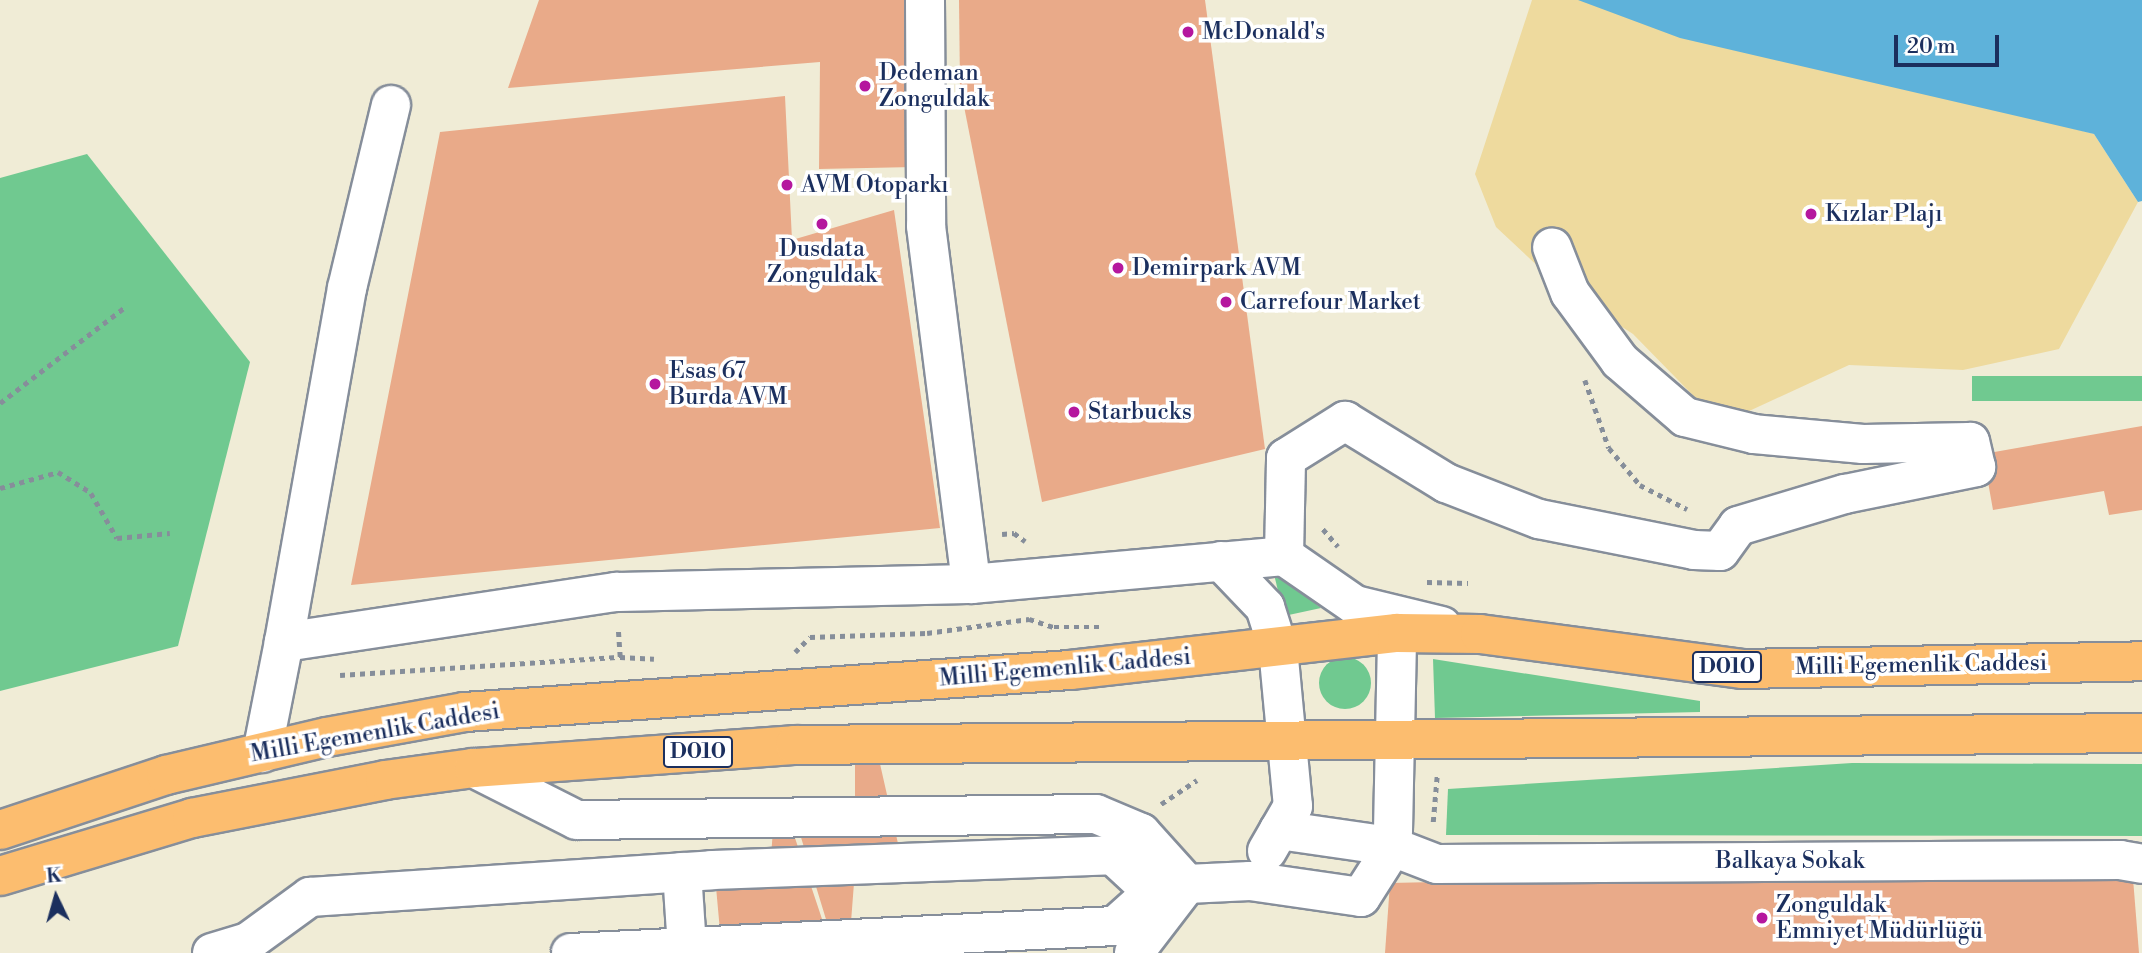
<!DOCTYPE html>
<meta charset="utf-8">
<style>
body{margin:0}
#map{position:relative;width:2142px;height:953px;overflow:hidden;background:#f0ecd6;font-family:"Libre Bodoni",serif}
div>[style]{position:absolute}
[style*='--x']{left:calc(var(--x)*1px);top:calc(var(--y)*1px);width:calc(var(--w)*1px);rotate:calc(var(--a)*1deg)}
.green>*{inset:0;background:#70c990;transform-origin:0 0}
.round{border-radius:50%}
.sand>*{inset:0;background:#eeda9e}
.water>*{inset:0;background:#5eb2da}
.building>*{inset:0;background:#e9aa89}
.path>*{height:4.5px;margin-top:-2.25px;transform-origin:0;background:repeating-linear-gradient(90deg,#868e9a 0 5px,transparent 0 10px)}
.roads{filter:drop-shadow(2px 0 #868e9a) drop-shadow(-2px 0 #868e9a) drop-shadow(0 2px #868e9a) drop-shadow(0 -2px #868e9a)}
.minor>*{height:38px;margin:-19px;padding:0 19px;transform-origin:19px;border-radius:19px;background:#fff}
.highway>*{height:38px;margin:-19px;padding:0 19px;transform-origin:19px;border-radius:19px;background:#fcbd6f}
.dots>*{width:19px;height:19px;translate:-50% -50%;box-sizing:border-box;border:4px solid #fff;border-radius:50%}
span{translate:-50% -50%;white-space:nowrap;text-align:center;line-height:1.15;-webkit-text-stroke:7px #fff;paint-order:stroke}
.shield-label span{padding:2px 5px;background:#fff;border:2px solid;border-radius:5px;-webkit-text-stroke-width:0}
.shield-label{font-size:21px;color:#1b2f5e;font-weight:700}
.poi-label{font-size:23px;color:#1b2f5e}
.left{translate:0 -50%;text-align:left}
.street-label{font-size:23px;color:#1b2f5e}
.north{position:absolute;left:21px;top:862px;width:70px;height:70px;-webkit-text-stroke:5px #fff;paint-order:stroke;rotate:355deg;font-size:19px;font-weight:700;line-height:28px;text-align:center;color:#1b2f5e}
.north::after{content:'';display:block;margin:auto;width:24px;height:32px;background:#1b2f5e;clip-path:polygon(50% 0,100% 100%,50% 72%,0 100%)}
.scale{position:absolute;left:1894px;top:35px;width:105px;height:32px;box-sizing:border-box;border:4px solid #1b2f5e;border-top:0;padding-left:9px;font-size:21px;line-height:24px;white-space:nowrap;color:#1b2f5e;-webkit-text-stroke:5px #fff;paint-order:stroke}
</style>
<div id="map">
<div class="green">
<i style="clip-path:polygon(87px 154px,250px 362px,178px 646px,0 691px,0 178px)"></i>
<i style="left:2142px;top:376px;width:25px;height:170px;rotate:90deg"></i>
<i style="clip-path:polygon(1273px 570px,1321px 608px,1284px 616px)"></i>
<i class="round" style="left:1319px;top:657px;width:52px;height:52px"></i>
<i style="clip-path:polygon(1433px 659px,1700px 701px,1700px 712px,1435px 718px)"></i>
<i style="clip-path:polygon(1852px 763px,2142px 764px,2142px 836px,1446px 835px,1448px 789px)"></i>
</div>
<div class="sand">
<i style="clip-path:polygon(1532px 0,1594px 0,2094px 134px,2138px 202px,2059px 349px,1963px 370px,1849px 365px,1721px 424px,1633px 334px,1559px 286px,1496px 227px,1475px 174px)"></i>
</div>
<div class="water">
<i style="clip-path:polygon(1578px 0,2142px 0,2142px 201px,2138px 202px,2094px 134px,1680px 38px)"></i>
</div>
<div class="building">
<i style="clip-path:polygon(539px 0,908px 0,914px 167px,819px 169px,820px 62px,508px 88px)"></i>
<i style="clip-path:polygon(959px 0,1205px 0,1265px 449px,1042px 502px,960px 86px)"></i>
<i style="clip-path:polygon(785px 96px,792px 240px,894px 210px,940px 528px,351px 585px,440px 132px)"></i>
<i style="clip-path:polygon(2142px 426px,2142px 510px,2109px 515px,2104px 491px,1993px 510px,1983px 454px)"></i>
<i style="clip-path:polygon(878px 755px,904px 870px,854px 883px,850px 935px,832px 939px,796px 821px,855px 814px,855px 758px)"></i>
<i style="clip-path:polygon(791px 826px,829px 940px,722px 953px,716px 887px,769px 882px,773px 830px)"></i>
<i style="clip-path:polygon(2132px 866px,2139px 953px,1385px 953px,1390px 883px)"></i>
</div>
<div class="path">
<i style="--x:1585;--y:380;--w:72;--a:70.6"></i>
<i style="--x:1609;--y:448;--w:48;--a:50"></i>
<i style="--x:1640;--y:485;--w:53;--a:27.1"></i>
<i style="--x:0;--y:403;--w:158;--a:-37.5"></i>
<i style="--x:0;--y:488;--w:60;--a:-15.4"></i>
<i style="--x:58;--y:472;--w:39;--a:32"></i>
<i style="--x:91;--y:493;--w:52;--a:60"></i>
<i style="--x:117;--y:538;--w:53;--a:-5.4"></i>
<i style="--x:1323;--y:529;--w:23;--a:49"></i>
<i style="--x:1002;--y:534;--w:12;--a:-5"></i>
<i style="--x:1014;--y:533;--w:14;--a:36"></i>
<i style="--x:1427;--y:582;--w:41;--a:1.4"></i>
<i style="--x:795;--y:652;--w:21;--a:-45"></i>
<i style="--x:810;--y:637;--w:117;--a:-2"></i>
<i style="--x:927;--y:633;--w:103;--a:-7.8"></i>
<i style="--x:1029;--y:619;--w:26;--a:18"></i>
<i style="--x:1054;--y:627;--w:49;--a:0"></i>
<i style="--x:620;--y:657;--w:34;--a:3"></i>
<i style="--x:340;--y:675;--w:281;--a:-3.7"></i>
<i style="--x:620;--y:657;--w:28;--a:-94"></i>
<i style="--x:1161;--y:804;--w:43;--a:-33.7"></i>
<i style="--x:1433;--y:822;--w:47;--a:-85.1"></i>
</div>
<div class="roads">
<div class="minor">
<i style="--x:925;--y:0;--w:226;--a:89.7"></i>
<i style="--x:926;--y:226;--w:361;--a:82.8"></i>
<i style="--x:971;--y:584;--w:314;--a:-5.1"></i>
<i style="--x:1284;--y:556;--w:86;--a:34.6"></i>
<i style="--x:1355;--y:605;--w:89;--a:13.6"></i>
<i style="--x:391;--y:105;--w:188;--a:103.5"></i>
<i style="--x:347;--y:288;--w:360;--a:100.1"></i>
<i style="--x:284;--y:642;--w:336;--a:-8.6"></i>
<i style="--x:616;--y:592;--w:355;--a:-1.3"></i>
<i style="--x:1284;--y:556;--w:98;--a:-88.8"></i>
<i style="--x:1286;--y:458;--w:70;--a:-32.1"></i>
<i style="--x:1345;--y:421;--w:119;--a:31.5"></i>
<i style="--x:1446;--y:483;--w:100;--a:21.2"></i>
<i style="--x:1539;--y:519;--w:158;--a:11.3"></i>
<i style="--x:1694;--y:550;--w:26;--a:2"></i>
<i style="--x:1720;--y:551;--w:31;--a:-54"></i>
<i style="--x:1738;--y:526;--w:112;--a:-16.7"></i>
<i style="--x:1845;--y:494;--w:134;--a:-11.6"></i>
<i style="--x:1976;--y:467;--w:26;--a:-103"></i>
<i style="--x:1970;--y:442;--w:107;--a:178.9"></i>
<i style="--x:1863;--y:444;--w:109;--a:-174.8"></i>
<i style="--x:1754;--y:434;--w:71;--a:-166.2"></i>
<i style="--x:1685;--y:417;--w:86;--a:-139.3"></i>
<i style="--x:1620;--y:361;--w:84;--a:-126.3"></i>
<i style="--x:1570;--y:293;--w:49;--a:-111.4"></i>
<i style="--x:1221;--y:561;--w:64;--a:46.3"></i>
<i style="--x:1265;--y:607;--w:43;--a:72.4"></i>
<i style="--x:1278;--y:648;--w:159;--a:84.6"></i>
<i style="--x:1293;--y:806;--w:52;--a:120"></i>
<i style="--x:262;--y:753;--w:113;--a:-78.8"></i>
<i style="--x:474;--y:768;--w:115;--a:26.8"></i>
<i style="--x:577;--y:820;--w:519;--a:-0.66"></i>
<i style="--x:1096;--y:814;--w:49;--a:22.9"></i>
<i style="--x:1141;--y:833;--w:69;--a:48"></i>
<i style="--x:1187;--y:884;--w:35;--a:167"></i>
<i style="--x:1153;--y:892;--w:51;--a:138.2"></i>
<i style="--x:1115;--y:926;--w:545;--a:177.16"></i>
<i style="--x:1279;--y:830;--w:112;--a:8.2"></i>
<i style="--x:1390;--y:846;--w:50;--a:21"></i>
<i style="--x:1437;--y:864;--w:683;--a:-0.34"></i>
<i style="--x:2120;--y:860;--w:22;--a:10"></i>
<i style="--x:682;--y:872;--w:75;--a:86.2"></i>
<i style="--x:212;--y:953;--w:38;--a:-17"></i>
<i style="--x:248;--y:942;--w:77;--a:-36"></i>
<i style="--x:310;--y:897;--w:403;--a:-3.8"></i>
<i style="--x:712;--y:870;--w:401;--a:-2.1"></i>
<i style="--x:1113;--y:855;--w:54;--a:42.8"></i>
<i style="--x:1134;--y:953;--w:87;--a:-52.5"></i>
<i style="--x:1187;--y:884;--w:63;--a:-2.7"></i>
<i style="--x:1250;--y:881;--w:112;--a:8.2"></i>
<i style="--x:1361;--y:897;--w:52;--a:-57.5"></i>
<i style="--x:1389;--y:853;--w:22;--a:-80"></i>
<i style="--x:1393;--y:831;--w:198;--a:-88.8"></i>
<i style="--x:1397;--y:633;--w:33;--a:-147"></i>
</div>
<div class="highway">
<i style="--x:0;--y:830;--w:175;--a:-18.3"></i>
<i style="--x:166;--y:775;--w:165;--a:-13.3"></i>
<i style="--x:327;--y:737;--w:140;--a:-10.3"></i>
<i style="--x:465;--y:712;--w:606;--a:-3.97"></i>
<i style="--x:1070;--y:670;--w:329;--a:-6.5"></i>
<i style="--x:1397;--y:633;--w:83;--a:0.7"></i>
<i style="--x:1480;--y:634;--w:264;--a:7.6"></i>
<i style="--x:1742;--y:669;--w:400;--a:-1.1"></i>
<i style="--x:0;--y:876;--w:201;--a:-16.8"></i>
<i style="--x:192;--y:818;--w:197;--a:-11.1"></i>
<i style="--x:385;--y:780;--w:90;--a:-7.7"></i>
<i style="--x:474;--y:768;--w:322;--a:-4.1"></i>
<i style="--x:795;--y:745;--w:1347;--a:-0.51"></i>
</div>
</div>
<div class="dots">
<i style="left:1188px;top:32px;background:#b5179e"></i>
<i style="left:865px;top:86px;background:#b5179e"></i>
<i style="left:787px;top:185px;background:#b5179e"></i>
<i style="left:1811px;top:214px;background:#b5179e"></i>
<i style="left:822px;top:224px;background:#b5179e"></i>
<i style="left:1118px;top:268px;background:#b5179e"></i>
<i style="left:1226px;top:302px;background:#b5179e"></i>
<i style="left:655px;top:384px;background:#b5179e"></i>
<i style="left:1074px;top:412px;background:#b5179e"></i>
<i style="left:1762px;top:918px;background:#b5179e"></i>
</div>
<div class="shield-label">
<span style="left:1727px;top:667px">D010</span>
<span style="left:698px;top:752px">D010</span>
</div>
<div class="poi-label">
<span class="left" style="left:1202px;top:32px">McDonald's</span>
<span class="left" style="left:879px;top:86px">Dedeman<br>Zonguldak</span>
<span class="left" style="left:801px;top:185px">AVM Otoparkı</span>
<span class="left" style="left:1825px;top:214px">Kızlar Plajı</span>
<span style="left:822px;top:262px">Dusdata<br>Zonguldak</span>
<span class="left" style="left:1132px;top:268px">Demirpark AVM</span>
<span class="left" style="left:1240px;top:302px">Carrefour Market</span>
<span class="left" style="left:669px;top:384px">Esas 67<br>Burda AVM</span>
<span class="left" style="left:1088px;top:412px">Starbucks</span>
<span class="left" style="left:1776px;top:918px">Zonguldak<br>Emniyet Müdürlüğü</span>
</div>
<div class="street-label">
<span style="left:1921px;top:665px;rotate:-1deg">Milli Egemenlik Caddesi</span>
<span style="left:1065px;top:668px;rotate:-5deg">Milli Egemenlik Caddesi</span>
<span style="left:375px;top:733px;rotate:-10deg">Milli Egemenlik Caddesi</span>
<span style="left:1790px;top:861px">Balkaya Sokak</span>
</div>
<div class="north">K</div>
<div class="scale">20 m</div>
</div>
